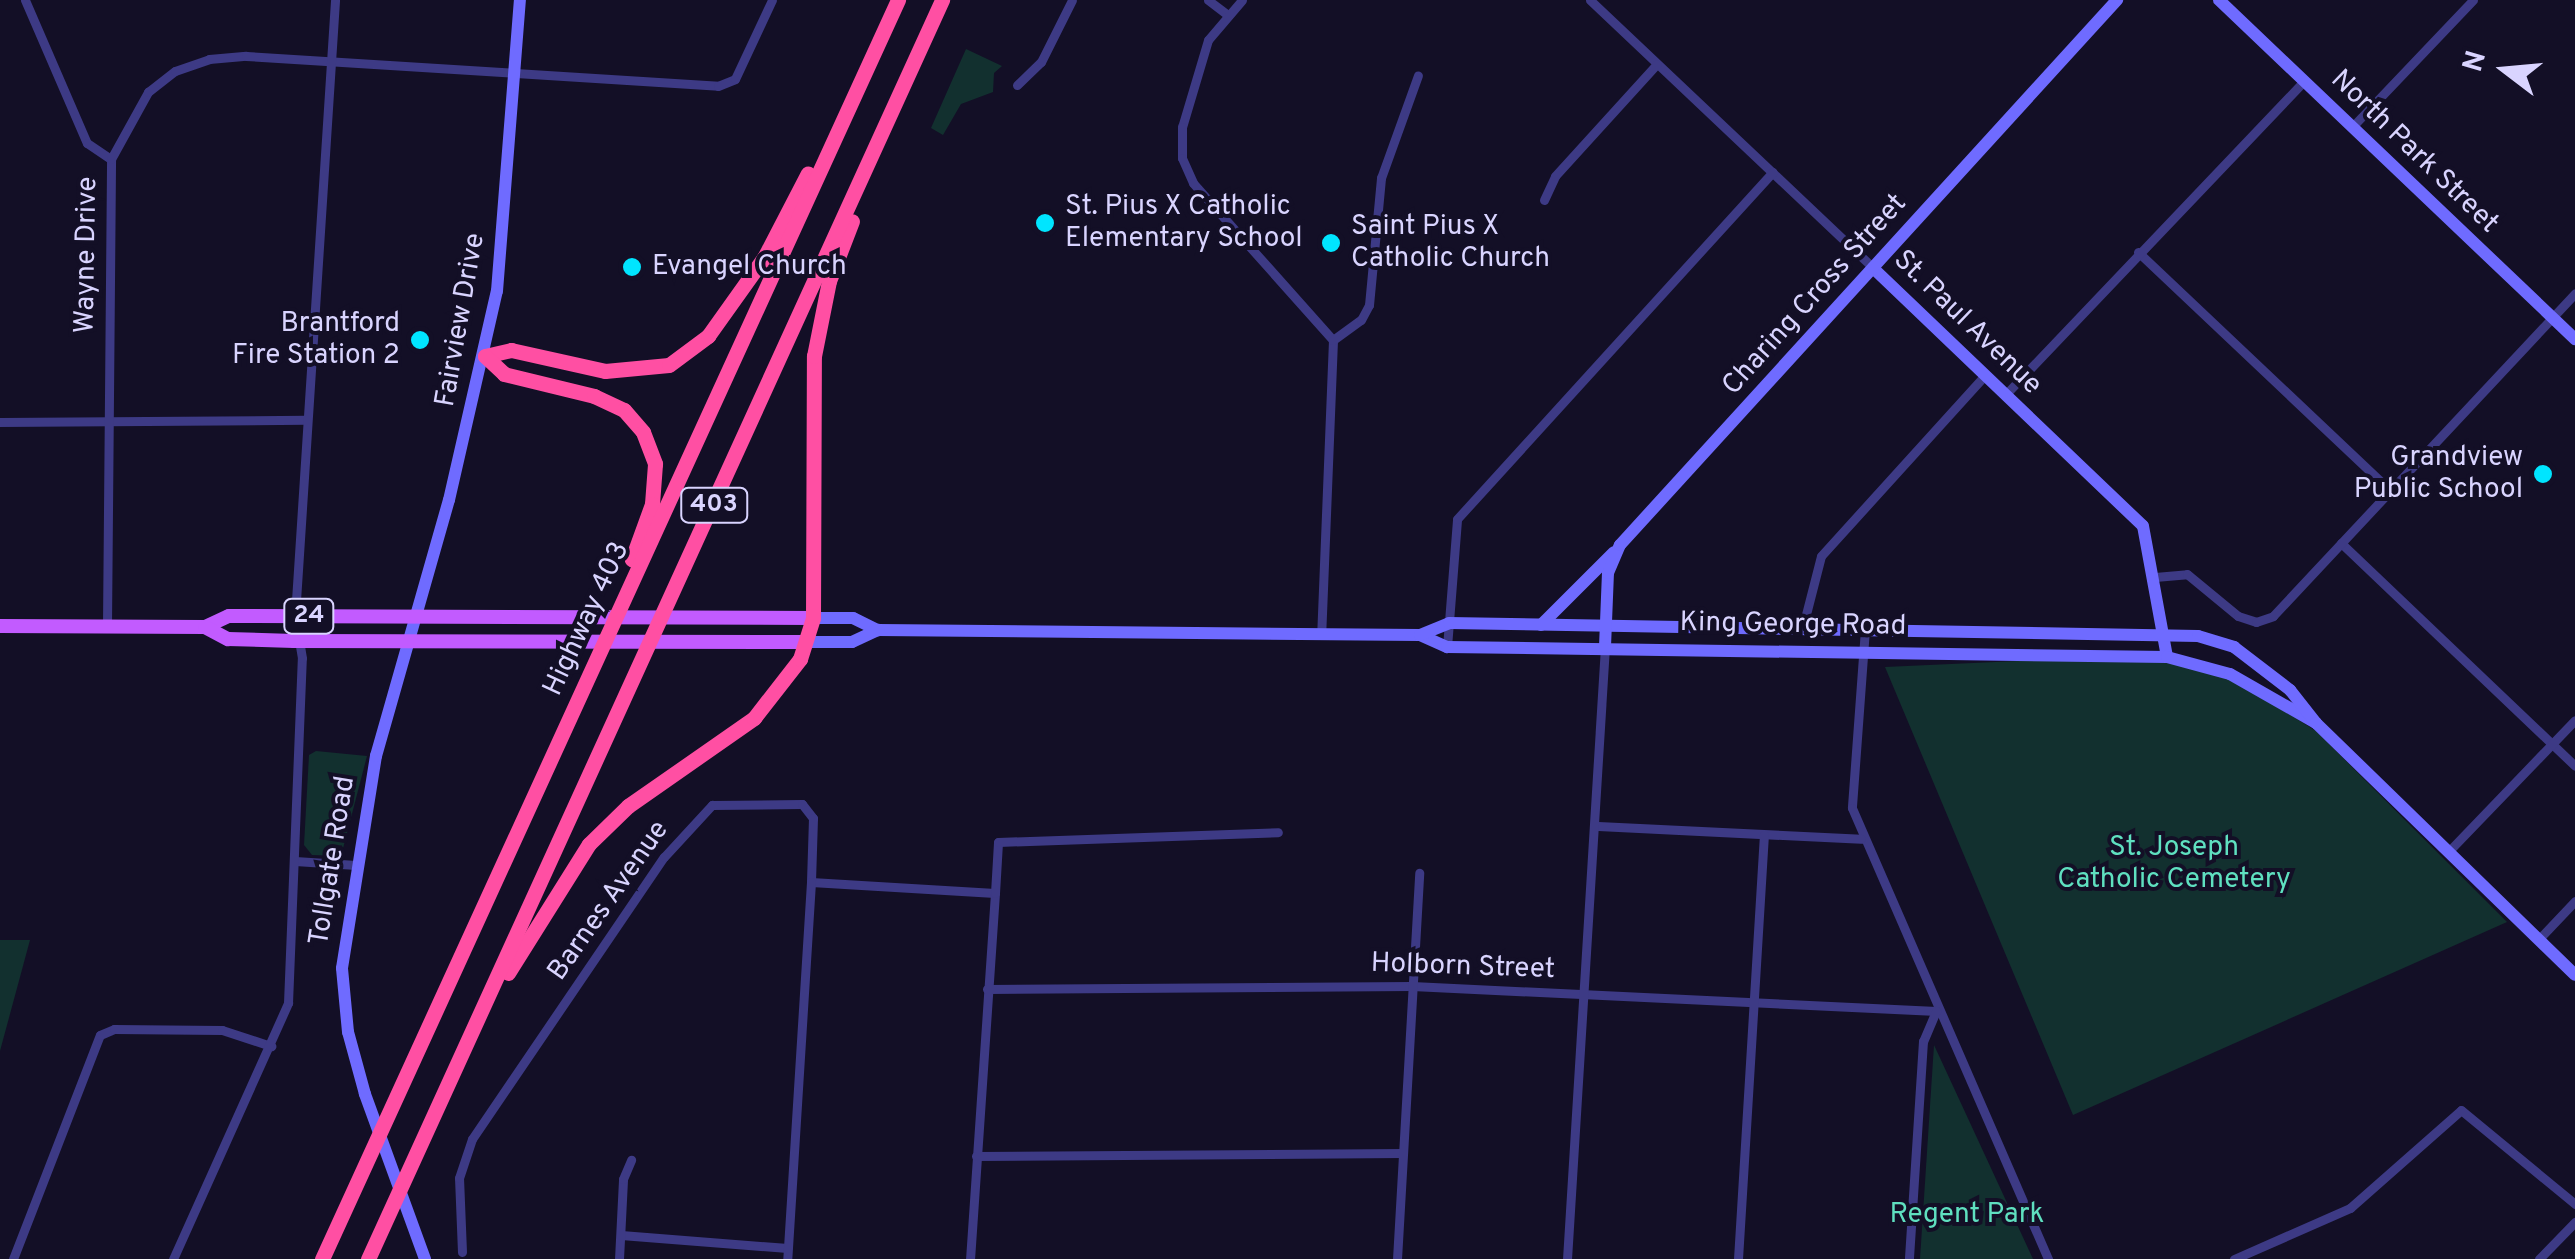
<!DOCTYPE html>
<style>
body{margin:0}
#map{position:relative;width:2575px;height:1259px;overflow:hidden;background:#130f26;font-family:Overpass,sans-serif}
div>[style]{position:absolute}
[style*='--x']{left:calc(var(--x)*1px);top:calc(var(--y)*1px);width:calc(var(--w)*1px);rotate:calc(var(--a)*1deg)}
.green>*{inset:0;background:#12302f}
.street>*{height:9px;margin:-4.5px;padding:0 4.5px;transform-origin:4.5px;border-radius:4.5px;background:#3d3a85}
.secondary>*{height:12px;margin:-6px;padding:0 6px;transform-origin:6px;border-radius:6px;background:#6f6bff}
.primary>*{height:14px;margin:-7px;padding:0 7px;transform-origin:7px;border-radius:7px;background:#c25bff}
.highway>*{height:15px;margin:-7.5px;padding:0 7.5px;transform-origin:7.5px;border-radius:7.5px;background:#ff4fa3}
.dots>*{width:28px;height:28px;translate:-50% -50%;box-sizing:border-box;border:5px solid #130f26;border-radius:50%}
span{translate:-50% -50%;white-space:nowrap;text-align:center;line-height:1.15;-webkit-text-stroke:8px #130f26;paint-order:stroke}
.shield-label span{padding:2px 8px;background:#130f26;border:2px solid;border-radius:8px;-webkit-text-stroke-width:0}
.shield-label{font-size:25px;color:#d9d4ff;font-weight:700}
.street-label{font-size:28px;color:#d9d4ff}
.poi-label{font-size:28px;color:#d9d4ff}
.left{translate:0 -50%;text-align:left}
.right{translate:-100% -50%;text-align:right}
.park-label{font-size:28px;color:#5fe0c0}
.north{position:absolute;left:2455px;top:20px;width:100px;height:100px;-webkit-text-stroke:8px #130f26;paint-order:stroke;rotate:286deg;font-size:28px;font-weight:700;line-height:40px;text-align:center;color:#d9d4ff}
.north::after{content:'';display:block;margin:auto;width:35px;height:45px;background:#d9d4ff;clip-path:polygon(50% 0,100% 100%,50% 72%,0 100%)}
</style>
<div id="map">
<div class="green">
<i style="clip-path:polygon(966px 49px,1002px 66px,994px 73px,993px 92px,961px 104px,943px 135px,931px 128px)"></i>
<i style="clip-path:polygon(2127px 656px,2223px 673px,2316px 731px,2507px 922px,2073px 1115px,1885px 667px)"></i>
<i style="clip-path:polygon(316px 751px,367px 756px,341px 856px,312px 855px,304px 845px,309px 755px)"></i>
<i style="clip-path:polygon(0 940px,30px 940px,0 1051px)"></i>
<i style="clip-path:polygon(1934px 1045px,2033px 1259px,1920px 1259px)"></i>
</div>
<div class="street">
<i style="--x:25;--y:0;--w:156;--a:66.6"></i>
<i style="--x:87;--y:143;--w:29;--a:34"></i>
<i style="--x:1208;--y:0;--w:25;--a:37"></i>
<i style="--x:1242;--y:0;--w:52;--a:130.4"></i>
<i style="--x:1208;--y:40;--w:91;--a:106.6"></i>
<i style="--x:1182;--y:127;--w:31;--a:90"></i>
<i style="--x:1182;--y:158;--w:27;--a:66"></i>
<i style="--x:1193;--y:183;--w:210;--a:48.3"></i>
<i style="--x:1333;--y:340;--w:293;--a:92.3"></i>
<i style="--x:1590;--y:0;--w:390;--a:43.4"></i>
<i style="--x:1017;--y:85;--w:33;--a:-44"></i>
<i style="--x:1041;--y:62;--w:69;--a:-63.4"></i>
<i style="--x:2353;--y:126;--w:174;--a:-46.4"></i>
<i style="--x:1544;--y:200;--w:26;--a:-65"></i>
<i style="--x:1555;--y:176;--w:151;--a:-47.7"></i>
<i style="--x:2138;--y:252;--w:345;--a:43.4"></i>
<i style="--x:1333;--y:340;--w:34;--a:-36"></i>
<i style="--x:1361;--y:320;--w:17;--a:-62"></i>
<i style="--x:1369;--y:305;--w:128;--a:-84.6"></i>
<i style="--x:1381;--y:178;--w:109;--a:-70.2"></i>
<i style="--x:2006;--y:394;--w:432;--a:-46.4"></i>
<i style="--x:0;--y:422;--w:306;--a:-0.4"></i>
<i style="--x:2341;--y:543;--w:323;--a:43.6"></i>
<i style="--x:2155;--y:577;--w:32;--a:-5"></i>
<i style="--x:2187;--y:574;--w:66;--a:39.5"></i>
<i style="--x:2238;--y:616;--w:19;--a:18"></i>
<i style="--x:2256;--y:622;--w:18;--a:-19"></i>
<i style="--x:2273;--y:616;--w:442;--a:-46.9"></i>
<i style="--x:107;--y:625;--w:466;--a:-89.5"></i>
<i style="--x:111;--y:159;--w:77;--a:-61.1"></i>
<i style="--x:148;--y:92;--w:34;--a:-38"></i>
<i style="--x:175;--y:71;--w:36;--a:-19"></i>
<i style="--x:209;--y:59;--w:37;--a:-5"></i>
<i style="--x:246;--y:56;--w:473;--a:3.6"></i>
<i style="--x:718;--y:86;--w:18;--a:-22"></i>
<i style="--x:735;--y:79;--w:87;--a:-64.9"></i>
<i style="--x:1803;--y:626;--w:72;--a:-75.6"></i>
<i style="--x:1821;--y:556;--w:244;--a:-47.8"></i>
<i style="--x:1865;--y:629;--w:179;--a:94.2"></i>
<i style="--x:1852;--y:808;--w:492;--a:66.5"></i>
<i style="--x:1447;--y:647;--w:128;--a:-85.5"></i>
<i style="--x:1457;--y:519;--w:469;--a:-47.7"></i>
<i style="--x:1598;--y:826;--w:263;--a:2.8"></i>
<i style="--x:2448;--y:852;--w:183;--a:-46.1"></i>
<i style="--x:295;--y:861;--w:61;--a:3.8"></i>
<i style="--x:811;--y:882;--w:184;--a:3.4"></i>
<i style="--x:995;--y:893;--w:367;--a:93.9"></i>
<i style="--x:995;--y:893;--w:51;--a:-86.6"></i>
<i style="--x:998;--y:842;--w:280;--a:-2"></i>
<i style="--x:2538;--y:940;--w:54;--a:-46.5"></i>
<i style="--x:987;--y:989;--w:425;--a:-0.4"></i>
<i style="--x:1412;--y:986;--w:525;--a:2.73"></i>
<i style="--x:1936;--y:1011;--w:33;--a:113"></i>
<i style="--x:1923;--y:1041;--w:218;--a:93.7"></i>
<i style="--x:976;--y:1156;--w:427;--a:-0.4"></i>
<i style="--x:621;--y:1235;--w:167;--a:4.5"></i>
<i style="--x:462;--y:1252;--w:74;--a:-92.3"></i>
<i style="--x:459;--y:1178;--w:41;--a:-71.6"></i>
<i style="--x:472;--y:1139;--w:341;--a:-55.8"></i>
<i style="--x:664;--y:857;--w:71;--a:-47.3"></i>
<i style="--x:712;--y:805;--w:90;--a:-0.6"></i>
<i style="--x:802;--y:804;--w:18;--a:52"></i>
<i style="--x:813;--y:818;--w:64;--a:91.8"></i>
<i style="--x:811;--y:882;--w:378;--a:93.6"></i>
<i style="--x:13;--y:1259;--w:240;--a:-68.8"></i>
<i style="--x:100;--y:1035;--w:15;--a:-23"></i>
<i style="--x:114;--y:1029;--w:108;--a:0.5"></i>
<i style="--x:222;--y:1030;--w:52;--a:18.1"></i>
<i style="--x:173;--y:1259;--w:281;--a:-65.8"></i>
<i style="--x:288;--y:1003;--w:345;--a:-87.7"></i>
<i style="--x:302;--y:658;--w:43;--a:-99.5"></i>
<i style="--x:295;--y:616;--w:617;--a:-86.28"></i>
<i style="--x:619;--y:1259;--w:80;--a:-87.1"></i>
<i style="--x:623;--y:1179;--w:21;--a:-67"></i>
<i style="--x:1397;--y:1259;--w:387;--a:-86.7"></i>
<i style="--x:1567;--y:1259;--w:613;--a:-86.45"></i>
<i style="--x:1738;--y:1259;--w:425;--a:-86.5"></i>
<i style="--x:2234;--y:1259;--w:127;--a:-23.7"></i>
<i style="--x:2350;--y:1208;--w:148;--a:-41.4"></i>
<i style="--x:2461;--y:1110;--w:148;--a:39.5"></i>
<i style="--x:2539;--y:1259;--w:52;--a:-45.8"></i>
</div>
<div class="secondary">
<i style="--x:2219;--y:0;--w:492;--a:43.6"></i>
<i style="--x:1873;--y:268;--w:373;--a:43.7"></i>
<i style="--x:2143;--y:526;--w:133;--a:79.6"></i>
<i style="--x:813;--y:618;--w:40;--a:0"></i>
<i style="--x:853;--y:618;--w:28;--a:26"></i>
<i style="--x:878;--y:630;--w:542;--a:0.53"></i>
<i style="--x:1420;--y:635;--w:30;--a:24"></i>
<i style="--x:1447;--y:647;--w:720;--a:0.8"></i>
<i style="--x:2167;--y:657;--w:65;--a:15.1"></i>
<i style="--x:2230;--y:674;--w:99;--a:29.7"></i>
<i style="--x:1541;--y:625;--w:103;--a:-45"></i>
<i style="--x:1420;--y:635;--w:31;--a:-22"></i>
<i style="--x:1449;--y:623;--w:749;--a:0.99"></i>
<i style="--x:2198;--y:636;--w:38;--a:17"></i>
<i style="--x:2234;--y:647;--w:71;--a:37.5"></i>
<i style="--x:2290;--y:690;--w:42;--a:51.8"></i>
<i style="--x:2316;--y:723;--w:361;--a:44.2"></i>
<i style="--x:805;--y:642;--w:47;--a:0"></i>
<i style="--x:852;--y:642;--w:29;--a:-25"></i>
<i style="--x:1605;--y:647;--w:74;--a:-87.7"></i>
<i style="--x:1608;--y:573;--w:30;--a:-67"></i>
<i style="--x:1620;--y:545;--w:738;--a:-47.64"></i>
<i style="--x:425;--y:1259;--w:176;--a:-110"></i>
<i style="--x:365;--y:1094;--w:64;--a:-105.3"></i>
<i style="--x:348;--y:1032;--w:64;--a:-95.4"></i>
<i style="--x:342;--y:968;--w:215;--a:-80.9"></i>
<i style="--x:376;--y:756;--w:266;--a:-74.1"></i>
<i style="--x:449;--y:500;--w:214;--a:-77.1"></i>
<i style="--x:497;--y:291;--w:292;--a:-85.5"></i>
</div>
<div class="primary">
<i style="--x:0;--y:626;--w:205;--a:0.3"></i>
<i style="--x:205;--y:627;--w:26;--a:-25"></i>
<i style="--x:229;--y:616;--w:584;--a:0.2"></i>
<i style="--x:205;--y:627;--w:26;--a:28"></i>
<i style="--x:228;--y:639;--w:66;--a:1.7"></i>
<i style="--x:294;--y:641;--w:511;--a:0.11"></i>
</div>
<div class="highway">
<i style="--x:485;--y:356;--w:27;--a:-13"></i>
<i style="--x:511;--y:350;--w:96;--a:12.6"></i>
<i style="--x:605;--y:371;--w:64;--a:-5.4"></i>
<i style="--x:669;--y:365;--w:49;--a:-36.6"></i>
<i style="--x:708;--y:336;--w:98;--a:-54.5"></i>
<i style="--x:765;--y:256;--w:93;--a:-62.6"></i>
<i style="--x:485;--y:356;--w:26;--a:43"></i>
<i style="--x:504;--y:374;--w:93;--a:13.7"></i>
<i style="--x:594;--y:396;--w:33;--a:25"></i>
<i style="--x:624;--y:410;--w:29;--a:49"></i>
<i style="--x:643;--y:432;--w:34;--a:69"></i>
<i style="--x:655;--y:464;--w:40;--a:94.3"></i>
<i style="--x:652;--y:504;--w:59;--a:110"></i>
<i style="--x:508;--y:973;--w:152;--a:-57.9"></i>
<i style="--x:589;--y:844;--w:54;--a:-44.3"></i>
<i style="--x:628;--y:806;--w:154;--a:-34.9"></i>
<i style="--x:754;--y:718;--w:75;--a:-52.1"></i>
<i style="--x:800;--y:659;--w:43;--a:-72.4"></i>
<i style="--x:813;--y:618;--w:262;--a:-89.8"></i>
<i style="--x:814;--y:356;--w:76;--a:-78.7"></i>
<i style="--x:829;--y:281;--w:64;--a:-69"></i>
<i style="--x:322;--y:1259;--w:1385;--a:-65.42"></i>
<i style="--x:368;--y:1259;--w:1384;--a:-65.49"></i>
</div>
<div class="dots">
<i style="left:1045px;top:223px;background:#00e5ff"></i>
<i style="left:1331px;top:243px;background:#00e5ff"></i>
<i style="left:632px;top:267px;background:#00e5ff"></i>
<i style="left:420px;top:340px;background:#00e5ff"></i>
<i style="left:2543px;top:474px;background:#00e5ff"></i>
</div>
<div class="shield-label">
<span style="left:714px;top:505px">403</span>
<span style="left:309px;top:616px">24</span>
</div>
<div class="street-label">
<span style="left:2414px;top:152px;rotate:44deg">North Park Street</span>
<span style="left:87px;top:255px;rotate:-89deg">Wayne Drive</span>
<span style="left:1815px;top:295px;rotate:-48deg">Charing Cross Street</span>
<span style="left:461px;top:320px;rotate:-80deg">Fairview Drive</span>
<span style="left:1967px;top:323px;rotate:44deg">St. Paul Avenue</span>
<span style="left:587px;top:619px;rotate:-65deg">Highway 403</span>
<span style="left:1793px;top:625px;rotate:1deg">King George Road</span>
<span style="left:333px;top:861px;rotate:-81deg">Tollgate Road</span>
<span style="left:609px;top:901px;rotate:-55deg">Barnes Avenue</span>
<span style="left:1463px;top:967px;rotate:2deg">Holborn Street</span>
</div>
<div class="poi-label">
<span class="left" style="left:1065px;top:223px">St. Pius X Catholic<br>Elementary School</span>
<span class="left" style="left:1351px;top:243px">Saint Pius X<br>Catholic Church</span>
<span class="left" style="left:652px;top:267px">Evangel Church</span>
<span class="right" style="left:400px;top:340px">Brantford<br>Fire Station 2</span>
<span class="right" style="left:2523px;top:474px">Grandview<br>Public School</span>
</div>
<div class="park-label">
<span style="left:2174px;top:864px">St. Joseph<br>Catholic Cemetery</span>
<span style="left:1967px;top:1215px">Regent Park</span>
</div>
<div class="north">N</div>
</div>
